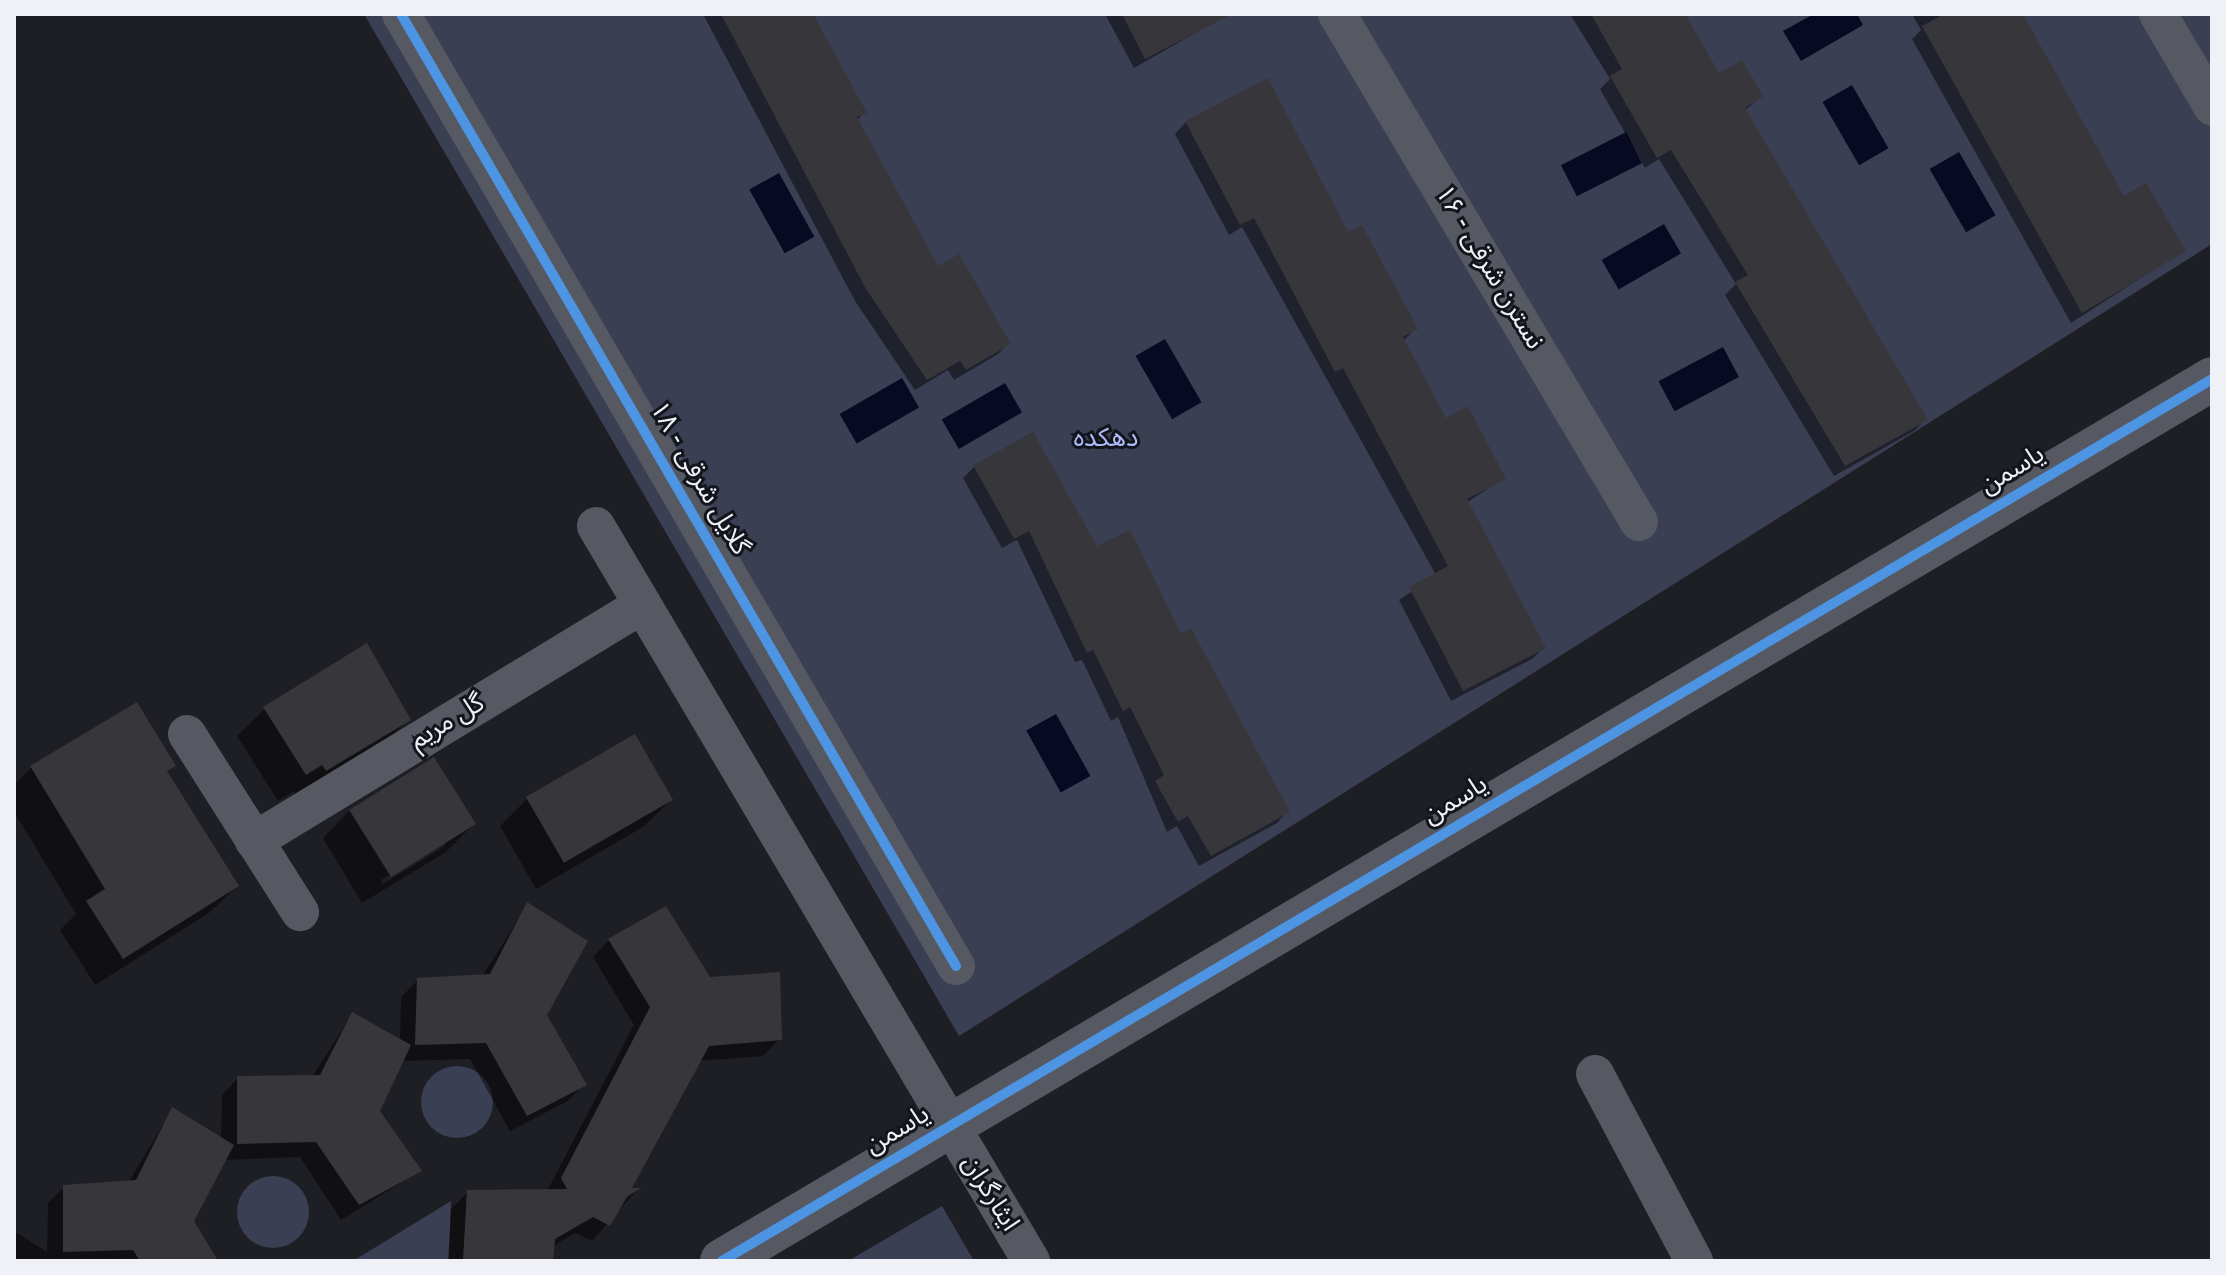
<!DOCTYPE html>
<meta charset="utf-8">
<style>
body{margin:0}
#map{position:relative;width:2226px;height:1275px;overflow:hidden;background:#1e1f24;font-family:Overpass,"Noto Sans Arabic",sans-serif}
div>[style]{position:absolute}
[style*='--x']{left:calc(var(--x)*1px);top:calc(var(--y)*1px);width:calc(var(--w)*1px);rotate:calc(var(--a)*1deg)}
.green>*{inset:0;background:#3b3f54}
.round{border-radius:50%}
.water>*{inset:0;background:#080923;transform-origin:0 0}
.shadow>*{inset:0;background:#0007}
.building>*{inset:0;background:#37373b;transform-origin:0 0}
.minor>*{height:38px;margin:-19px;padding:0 19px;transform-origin:19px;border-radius:19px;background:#565862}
.tertiary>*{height:44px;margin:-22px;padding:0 22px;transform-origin:22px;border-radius:22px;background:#565862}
.cycleway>*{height:10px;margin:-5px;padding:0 5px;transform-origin:5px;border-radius:5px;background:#4d94e3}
span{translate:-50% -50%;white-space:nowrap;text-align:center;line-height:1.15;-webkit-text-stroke:6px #13151c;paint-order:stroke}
.street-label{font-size:26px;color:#eff1f6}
.park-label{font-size:26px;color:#aebbf9}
.frame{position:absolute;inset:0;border:16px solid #eff1f6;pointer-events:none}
</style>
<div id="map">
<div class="green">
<i style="clip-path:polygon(364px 14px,2212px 14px,2212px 244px,959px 1036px)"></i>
<i class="round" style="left:421px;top:1066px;width:72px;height:72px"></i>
<i class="round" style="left:237px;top:1176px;width:72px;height:72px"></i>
<i style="clip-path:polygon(451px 1201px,449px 1261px,353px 1261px)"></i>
<i style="clip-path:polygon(942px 1206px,974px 1261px,848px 1261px)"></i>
</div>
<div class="water">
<i style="clip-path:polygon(1814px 14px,1857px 14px,1863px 25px,1801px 61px,1783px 31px)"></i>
<i style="left:1852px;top:85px;width:73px;height:34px;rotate:60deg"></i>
<i style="left:1626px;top:132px;width:35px;height:73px;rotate:63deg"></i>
<i style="left:1959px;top:152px;width:73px;height:34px;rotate:60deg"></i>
<i style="left:779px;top:173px;width:73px;height:34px;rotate:61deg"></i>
<i style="left:1664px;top:224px;width:34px;height:72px;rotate:60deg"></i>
<i style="left:1165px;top:339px;width:73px;height:34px;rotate:60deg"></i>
<i style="left:1723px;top:347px;width:34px;height:73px;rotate:62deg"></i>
<i style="left:902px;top:378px;width:34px;height:72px;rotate:60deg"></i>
<i style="left:1005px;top:383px;width:34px;height:73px;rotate:60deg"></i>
<i style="left:1056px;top:714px;width:71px;height:34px;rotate:61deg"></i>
</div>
<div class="shadow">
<i style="clip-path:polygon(703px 14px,813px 14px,864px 112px,857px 120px,937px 268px,1009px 343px,998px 354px,954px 380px,948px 370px,915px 390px,855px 301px)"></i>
<i style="clip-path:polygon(1105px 14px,1224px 14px,1225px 16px,1134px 68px)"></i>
<i style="clip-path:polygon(1570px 14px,1684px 14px,1718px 76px,1761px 97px,1744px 111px,1925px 420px,1914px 431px,1834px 476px,1725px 295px,1736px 284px,1659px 159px,1645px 168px,1600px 89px,1610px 79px)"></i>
<i style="clip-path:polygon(1912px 14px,2021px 14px,2123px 199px,2184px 250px,2071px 323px,1912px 39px,1921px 30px)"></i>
<i style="clip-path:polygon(1186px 122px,1348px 235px,1415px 329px,1403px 341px,1445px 420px,1504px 478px,1466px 503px,1543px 648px,1532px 659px,1451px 701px,1399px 600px,1436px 575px,1242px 227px,1229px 235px,1175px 134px)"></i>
<i style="clip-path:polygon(974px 467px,1097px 548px,1180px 636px,1288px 811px,1277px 823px,1199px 866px,1177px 826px,1167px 832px,1118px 717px,1111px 721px,1082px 660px,1075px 662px,1017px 540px,1002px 548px,963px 478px)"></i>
<i style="clip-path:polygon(265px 709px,409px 719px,381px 747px,298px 797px,294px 791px,278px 801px,237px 736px)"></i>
<i style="clip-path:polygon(173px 766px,166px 773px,237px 886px,209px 913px,95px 985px,60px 930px,76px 914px,14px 812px,14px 785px,31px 768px)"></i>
<i style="clip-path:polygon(527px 799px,671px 800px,643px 827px,536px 889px,500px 826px)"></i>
<i style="clip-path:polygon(evenodd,350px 810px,474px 824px,446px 852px,362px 903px,323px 838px,350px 810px,445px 842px,445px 846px,383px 884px,381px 880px,445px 842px)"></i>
<i style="clip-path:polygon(527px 905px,545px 1015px,584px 1084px,568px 1101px,510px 1131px,470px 1059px,401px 1061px,378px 1111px,420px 1171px,341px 1220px,300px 1157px,224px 1160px,191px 1221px,215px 1261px,14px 1261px,14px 1231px,47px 1252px,48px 1203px,64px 1187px,128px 1183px,172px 1110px,221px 1139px,222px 1095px,238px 1078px,312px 1077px,352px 1014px,400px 1041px,401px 997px,418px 980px,482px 977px)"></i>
<i style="clip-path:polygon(609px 940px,709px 979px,780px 1039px,763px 1056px,698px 1061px,628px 1190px,637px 1190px,592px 1241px,575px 1233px,553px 1246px,550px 1261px,448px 1261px,451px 1209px,468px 1192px,547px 1191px,634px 1025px,593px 957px)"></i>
</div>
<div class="building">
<i style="clip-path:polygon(721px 14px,813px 14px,867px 113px,857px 117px,938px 266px,959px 254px,1011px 344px,966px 370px,960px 361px,927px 380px,866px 289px)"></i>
<i style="clip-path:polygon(1122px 14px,1232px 14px,1145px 59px)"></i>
<i style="clip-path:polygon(1591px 14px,1685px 14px,1719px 73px,1742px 60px,1764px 97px,1745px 108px,1928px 420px,1845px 466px,1735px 282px,1748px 275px,1671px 150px,1657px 158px,1610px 76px,1622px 69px)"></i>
<i style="clip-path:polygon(1944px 14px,2023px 14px,2124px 196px,2146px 183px,2186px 251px,2082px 313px,1922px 26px)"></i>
<i style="clip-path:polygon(1268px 78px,1348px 232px,1362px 225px,1418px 329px,1403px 337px,1446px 418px,1468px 406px,1506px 479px,1467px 499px,1546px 648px,1463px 691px,1409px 587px,1448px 566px,1343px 368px,1335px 372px,1254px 218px,1240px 225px,1185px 121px)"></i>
<i style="clip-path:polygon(1033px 432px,1097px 546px,1130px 530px,1181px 633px,1191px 628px,1290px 812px,1211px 856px,1188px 816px,1178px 822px,1155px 781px,1164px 775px,1130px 707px,1123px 711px,1093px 650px,1087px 653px,1029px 531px,1014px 539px,973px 465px)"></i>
<i style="clip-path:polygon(367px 643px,411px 720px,326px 771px,322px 765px,306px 775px,263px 707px)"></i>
<i style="clip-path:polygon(137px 702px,176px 766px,167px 771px,239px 886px,123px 959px,86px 901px,105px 889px,30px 766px)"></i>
<i style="left:635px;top:734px;width:76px;height:126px;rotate:60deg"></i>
<i style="left:434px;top:757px;width:79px;height:100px;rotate:58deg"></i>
<i style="clip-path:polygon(527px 902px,588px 941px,547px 1015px,587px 1085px,527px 1116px,486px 1043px,415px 1045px,417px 978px,490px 974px)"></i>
<i style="clip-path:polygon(666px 906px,710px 977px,780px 972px,782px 1040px,709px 1046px,632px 1188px,641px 1188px,627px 1197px,610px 1226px,593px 1217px,555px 1239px,553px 1261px,463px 1261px,467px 1190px,567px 1189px,561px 1178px,650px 1007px,608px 939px)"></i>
<i style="clip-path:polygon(352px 1012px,411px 1045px,380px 1111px,422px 1171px,359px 1205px,316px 1142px,237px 1144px,237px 1076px,320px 1075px)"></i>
<i style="clip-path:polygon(172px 1107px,234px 1145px,194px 1221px,218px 1261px,140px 1261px,133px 1250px,63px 1252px,63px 1185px,136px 1180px)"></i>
</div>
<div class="minor">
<i style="--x:401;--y:14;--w:1102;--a:59.76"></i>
<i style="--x:1337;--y:14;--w:591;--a:59.27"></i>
<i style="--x:2158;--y:14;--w:107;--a:59.6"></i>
<i style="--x:596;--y:526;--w:854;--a:59.38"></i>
<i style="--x:187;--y:734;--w:211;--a:57.6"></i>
<i style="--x:254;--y:841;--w:454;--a:-31.3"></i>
<i style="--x:1595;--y:1074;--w:212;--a:62.1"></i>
</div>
<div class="tertiary">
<i style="--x:722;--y:1261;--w:1731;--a:-30.62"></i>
</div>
<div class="cycleway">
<i style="--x:401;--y:14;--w:1102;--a:59.76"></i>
<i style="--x:722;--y:1261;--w:1731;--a:-30.62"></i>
</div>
<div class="street-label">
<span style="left:1488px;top:268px;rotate:59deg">نسترن شرقی - ۱۶</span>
<span style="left:2013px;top:471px;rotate:-31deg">یاسمن</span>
<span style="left:698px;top:479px;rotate:60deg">گلایل شرقی - ۱۸</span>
<span style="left:448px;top:723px;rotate:-31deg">گل مریم</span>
<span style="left:1456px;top:801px;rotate:-31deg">یاسمن</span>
<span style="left:898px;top:1131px;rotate:-31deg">یاسمن</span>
<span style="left:989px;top:1194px;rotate:58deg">ایثارگران</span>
</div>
<div class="park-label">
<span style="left:1106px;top:440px">دهکده</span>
</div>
<div class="frame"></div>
</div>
